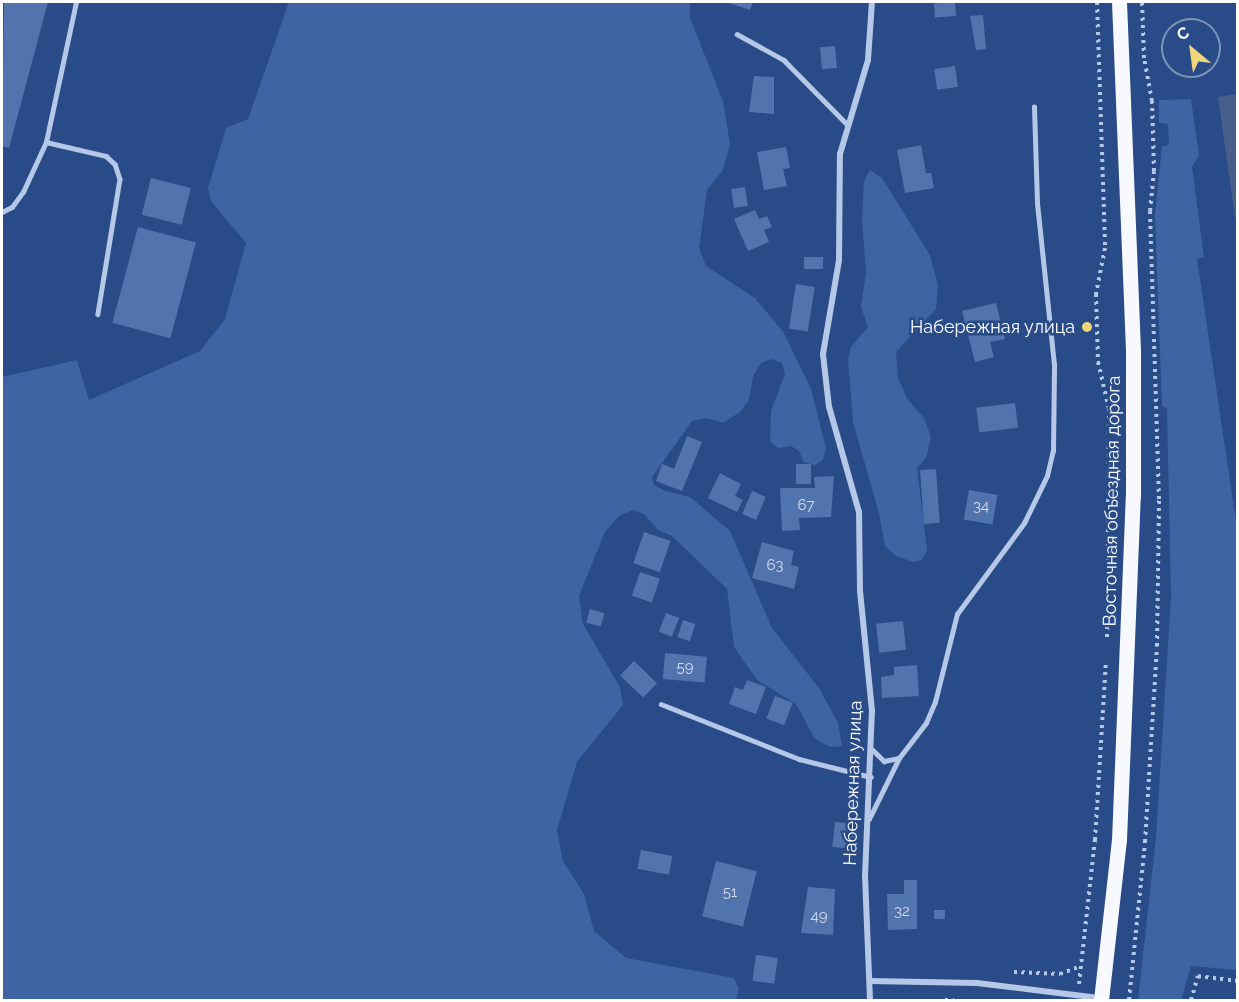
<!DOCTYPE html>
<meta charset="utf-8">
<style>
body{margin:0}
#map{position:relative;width:1239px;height:1002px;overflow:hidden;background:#294b87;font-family:Raleway,sans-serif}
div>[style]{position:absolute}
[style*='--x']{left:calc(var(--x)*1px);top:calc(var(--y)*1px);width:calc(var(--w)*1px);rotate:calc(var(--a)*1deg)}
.green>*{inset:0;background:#3e64a3}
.water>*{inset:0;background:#47608b}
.building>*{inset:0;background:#5274ae;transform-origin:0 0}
.path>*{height:4px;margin-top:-2px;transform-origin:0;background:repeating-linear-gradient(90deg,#b5c8e8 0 3px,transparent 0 7.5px)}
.lane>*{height:4.5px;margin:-2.25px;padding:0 2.25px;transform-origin:2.25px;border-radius:2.25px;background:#b5c8e8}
.street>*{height:6px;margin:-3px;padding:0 3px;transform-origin:3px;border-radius:3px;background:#b5c8e8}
.primary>*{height:15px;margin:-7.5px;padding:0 7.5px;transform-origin:7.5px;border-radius:7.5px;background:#f7f9fe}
.dots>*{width:16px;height:16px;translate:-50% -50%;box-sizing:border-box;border:3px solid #294b87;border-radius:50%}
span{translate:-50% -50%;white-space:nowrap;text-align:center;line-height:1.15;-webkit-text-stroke:5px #294b87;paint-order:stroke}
.number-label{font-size:15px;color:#d4dceb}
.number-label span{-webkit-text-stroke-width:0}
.poi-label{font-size:18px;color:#fff}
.right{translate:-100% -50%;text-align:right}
.street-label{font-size:18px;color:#fff}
.frame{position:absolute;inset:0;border:3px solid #fff;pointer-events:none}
.north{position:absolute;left:1161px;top:18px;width:60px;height:60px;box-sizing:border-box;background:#294b87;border:2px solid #7f93b7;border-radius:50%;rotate:331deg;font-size:16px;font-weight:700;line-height:24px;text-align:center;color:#fff}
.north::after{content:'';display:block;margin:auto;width:21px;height:27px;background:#efd67b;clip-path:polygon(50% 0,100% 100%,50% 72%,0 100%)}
</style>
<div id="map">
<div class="green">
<i style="clip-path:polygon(289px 2px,690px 2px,690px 18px,723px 101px,730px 144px,723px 170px,707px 190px,699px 248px,706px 266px,755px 298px,784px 333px,811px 389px,826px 448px,823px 460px,815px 465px,804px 462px,799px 451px,791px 446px,778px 448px,770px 442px,771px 411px,785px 374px,782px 363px,771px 359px,761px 363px,753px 376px,749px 400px,740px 412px,723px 423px,707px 418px,692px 421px,652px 477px,654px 485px,665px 491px,690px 497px,730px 531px,772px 628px,819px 688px,838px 723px,842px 746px,830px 747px,815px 739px,796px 704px,757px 680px,734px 647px,727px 589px,672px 536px,658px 530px,644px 514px,633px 510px,619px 516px,605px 532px,579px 596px,583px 624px,620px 687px,623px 705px,577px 762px,557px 830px,563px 861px,584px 894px,594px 931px,626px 958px,734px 978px,739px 989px,736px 1000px,2px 1000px,2px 377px,77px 360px,89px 400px,200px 351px,225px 319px,246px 243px,211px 201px,208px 188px,226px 128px,248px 119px)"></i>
<i style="clip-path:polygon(1191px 99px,1199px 155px,1192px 167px,1204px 257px,1197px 259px,1238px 534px,1237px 970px,1191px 966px,1181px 1000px,1138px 1000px,1156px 837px,1171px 596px,1167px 409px,1162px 406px,1155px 216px,1162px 146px,1169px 145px,1168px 124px,1159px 123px,1159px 100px)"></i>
<i style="clip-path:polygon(870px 170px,882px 178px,930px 255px,938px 285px,936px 309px,896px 352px,898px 377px,907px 399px,924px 418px,931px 437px,926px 458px,917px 468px,927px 550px,922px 560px,913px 562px,896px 556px,885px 546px,879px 513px,853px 422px,848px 360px,851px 347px,868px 327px,861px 307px,866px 272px,862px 220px,864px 181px)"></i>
</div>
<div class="water">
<i style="clip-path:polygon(1237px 94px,1238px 94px,1237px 231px,1218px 97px)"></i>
</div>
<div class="building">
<i style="clip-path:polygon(4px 2px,48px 2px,9px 148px,2px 146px)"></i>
<i style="clip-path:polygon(726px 2px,753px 2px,750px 10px)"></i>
<i style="left:955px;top:2px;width:14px;height:21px;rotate:86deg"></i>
<i style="clip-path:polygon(983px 15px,986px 49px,976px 50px,970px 16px)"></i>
<i style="left:835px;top:46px;width:22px;height:15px;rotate:85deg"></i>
<i style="left:955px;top:66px;width:21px;height:21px;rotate:82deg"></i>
<i style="clip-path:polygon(754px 76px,774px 77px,774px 114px,749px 112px)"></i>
<i style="clip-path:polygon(921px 145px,926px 173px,931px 173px,934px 188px,905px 193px,897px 150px)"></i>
<i style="clip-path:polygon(786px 147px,790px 168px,783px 169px,787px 186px,764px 190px,757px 152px)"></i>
<i style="left:151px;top:178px;width:41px;height:38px;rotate:14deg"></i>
<i style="left:745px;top:187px;width:19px;height:14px;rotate:81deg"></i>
<i style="clip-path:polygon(755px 210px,759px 219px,767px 216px,772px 227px,764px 230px,769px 242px,748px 251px,734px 219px)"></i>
<i style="left:138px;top:227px;width:60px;height:99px;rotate:15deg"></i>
<i style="left:804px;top:257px;width:19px;height:12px"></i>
<i style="left:796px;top:284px;width:19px;height:45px;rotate:9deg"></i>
<i style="clip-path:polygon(996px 303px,1005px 339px,990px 342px,994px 357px,975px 362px,962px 311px)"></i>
<i style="left:1015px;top:403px;width:25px;height:39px;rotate:83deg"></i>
<i style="clip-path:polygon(687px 436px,702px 442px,682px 491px,656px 481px,662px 464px,674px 469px)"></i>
<i style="left:811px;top:464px;width:20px;height:15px;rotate:90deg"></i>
<i style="left:936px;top:469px;width:54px;height:16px;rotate:86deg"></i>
<i style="clip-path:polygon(720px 473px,741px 484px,735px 496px,743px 500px,737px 512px,708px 498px)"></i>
<i style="clip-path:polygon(834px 476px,831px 517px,799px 518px,800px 530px,782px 531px,780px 488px,815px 488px,814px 477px)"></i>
<i style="left:969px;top:490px;width:29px;height:30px;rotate:10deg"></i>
<i style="left:752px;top:491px;width:15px;height:25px;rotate:23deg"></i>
<i style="left:644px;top:532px;width:28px;height:33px;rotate:19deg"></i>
<i style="clip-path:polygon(762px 542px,794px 551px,791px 565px,799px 567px,794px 589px,752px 578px)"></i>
<i style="left:640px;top:572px;width:21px;height:25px;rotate:19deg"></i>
<i style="left:590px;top:609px;width:15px;height:14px;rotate:16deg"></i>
<i style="left:666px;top:613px;width:14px;height:20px;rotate:21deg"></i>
<i style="left:683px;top:620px;width:13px;height:18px;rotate:18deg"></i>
<i style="left:903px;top:621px;width:29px;height:27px;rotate:84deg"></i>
<i style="left:665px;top:653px;width:42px;height:26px;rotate:5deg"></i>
<i style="left:634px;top:661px;width:32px;height:20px;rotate:44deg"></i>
<i style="clip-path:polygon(917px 665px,919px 696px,882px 698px,881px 677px,894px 675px,894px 667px)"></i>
<i style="clip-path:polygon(747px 680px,766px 687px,756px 714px,729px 704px,735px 687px,743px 690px)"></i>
<i style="left:775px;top:696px;width:19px;height:24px;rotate:21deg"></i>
<i style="left:835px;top:822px;width:20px;height:25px;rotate:6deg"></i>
<i style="left:641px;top:850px;width:32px;height:19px;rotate:11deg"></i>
<i style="left:716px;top:861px;width:42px;height:57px;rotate:14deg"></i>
<i style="clip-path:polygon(904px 880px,917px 880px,917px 929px,888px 930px,887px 894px,904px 894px)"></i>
<i style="clip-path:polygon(808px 887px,835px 889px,833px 935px,801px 933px)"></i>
<i style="left:934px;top:910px;width:11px;height:9px"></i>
<i style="left:756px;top:955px;width:22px;height:26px;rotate:8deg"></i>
</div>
<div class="path">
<i style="--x:1097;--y:2;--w:246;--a:88.1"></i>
<i style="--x:1105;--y:248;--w:47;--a:101.1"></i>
<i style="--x:1096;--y:294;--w:68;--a:88.3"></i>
<i style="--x:1098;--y:362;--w:48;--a:76.8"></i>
<i style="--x:1109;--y:409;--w:229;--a:90.5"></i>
<i style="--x:1014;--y:972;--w:46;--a:2.5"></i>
<i style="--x:1060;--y:974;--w:22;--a:-21"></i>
<i style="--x:1079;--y:984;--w:145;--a:-83.7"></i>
<i style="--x:1095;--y:840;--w:180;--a:-86.5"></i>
<i style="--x:945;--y:1000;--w:9;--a:0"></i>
<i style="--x:1129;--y:1000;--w:159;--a:-84.2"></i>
<i style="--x:1145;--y:842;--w:196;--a:-86.5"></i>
<i style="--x:1157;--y:646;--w:147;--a:-89.2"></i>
<i style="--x:1159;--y:499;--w:288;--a:-91.8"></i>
<i style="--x:1150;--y:211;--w:40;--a:-84.3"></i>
<i style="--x:1154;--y:171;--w:70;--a:-91.6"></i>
<i style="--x:1152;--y:101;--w:44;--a:-100.5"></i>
<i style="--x:1144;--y:58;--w:56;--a:-92"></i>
<i style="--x:1191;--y:1000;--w:25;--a:-74"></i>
<i style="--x:1198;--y:976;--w:40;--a:7.1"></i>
</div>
<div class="lane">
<i style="--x:737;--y:34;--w:54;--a:29"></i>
<i style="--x:784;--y:60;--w:90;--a:45.5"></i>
<i style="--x:46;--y:142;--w:62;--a:13.1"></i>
<i style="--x:106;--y:156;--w:12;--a:42"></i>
<i style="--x:115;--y:164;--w:16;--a:72"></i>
<i style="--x:120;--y:179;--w:137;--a:99.3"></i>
<i style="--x:2;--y:212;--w:11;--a:-27"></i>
<i style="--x:12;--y:207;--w:19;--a:-54"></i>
<i style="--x:23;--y:192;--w:55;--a:-65.3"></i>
<i style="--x:46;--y:142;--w:143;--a:-77.9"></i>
<i style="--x:661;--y:704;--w:149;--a:21.7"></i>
<i style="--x:799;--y:759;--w:74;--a:14"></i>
<i style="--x:873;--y:750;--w:16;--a:45"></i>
<i style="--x:884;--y:761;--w:15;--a:-11"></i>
<i style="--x:869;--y:819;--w:68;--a:-63.8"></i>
<i style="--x:899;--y:758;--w:44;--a:-52.4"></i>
<i style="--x:926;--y:723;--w:23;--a:-67"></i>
<i style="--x:935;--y:702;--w:91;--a:-76"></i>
<i style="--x:957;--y:614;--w:113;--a:-53.6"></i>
<i style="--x:1024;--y:523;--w:52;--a:-63.9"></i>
<i style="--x:1047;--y:476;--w:26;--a:-77"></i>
<i style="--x:1053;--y:451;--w:86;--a:-89.3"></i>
<i style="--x:1054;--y:365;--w:163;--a:-96"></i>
<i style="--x:1037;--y:203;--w:96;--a:-91.8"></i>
</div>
<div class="street">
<i style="--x:870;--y:981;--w:107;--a:1.1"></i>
<i style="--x:977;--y:983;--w:123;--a:7"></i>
<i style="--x:870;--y:1000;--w:124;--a:-92.3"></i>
<i style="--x:865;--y:876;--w:165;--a:-87.6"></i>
<i style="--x:872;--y:711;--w:121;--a:-95.7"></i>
<i style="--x:860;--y:591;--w:79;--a:-90.7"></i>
<i style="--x:859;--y:512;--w:109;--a:-105.9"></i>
<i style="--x:829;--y:407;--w:53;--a:-96.5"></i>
<i style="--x:823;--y:354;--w:95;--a:-80.3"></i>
<i style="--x:839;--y:260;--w:106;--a:-89.5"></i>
<i style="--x:840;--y:154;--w:98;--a:-73.4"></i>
<i style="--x:868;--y:60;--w:58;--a:-86.1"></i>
</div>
<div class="primary">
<i style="--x:1101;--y:1000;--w:161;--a:-83.6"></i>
<i style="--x:1119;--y:840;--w:344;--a:-87.7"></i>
<i style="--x:1133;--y:496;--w:146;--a:-90"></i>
<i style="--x:1133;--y:350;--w:348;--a:-92.3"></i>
</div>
<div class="dots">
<i style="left:1087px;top:327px;background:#efd67b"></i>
</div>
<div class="number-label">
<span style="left:806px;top:506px">67</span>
<span style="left:981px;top:507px">34</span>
<span style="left:775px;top:566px">63</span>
<span style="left:685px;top:668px">59</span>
<span style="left:730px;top:893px">51</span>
<span style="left:902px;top:912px">32</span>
<span style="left:819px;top:917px">49</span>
</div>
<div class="poi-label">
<span class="right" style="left:1075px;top:327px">Набережная улица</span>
</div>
<div class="street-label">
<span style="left:1112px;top:501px;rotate:-89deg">Восточная объездная дорога</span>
<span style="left:853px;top:783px;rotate:-88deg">Набережная улица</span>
</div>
<div class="frame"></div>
<div class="north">С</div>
</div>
